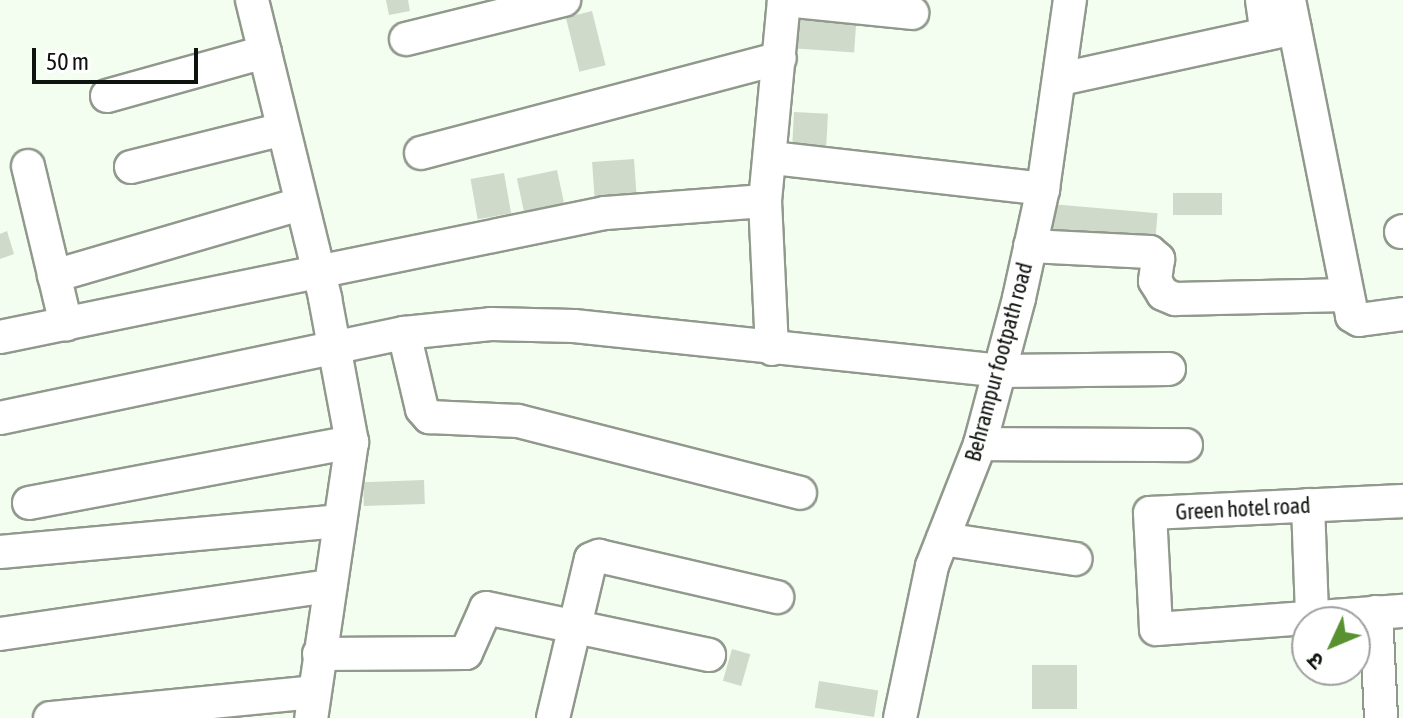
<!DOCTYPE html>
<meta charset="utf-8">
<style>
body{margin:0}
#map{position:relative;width:1403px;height:718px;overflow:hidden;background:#f4fef0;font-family:"Asap Condensed","Noto Sans Devanagari",sans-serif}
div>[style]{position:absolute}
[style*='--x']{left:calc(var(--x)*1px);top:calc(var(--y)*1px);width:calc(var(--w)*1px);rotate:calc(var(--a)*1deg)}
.building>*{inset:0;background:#d0dacb;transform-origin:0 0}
.roads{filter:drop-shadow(2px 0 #90998c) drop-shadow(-2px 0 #90998c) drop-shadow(0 2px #90998c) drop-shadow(0 -2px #90998c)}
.minor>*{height:32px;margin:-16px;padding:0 16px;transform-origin:16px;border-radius:16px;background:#fff}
span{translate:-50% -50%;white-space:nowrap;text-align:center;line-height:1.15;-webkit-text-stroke:6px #fff;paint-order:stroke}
.street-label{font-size:22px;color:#0f130e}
.north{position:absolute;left:1291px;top:606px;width:80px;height:80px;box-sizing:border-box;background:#fff;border:2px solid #9fa19f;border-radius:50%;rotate:226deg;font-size:22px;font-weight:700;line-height:32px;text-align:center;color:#0f130e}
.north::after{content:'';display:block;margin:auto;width:28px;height:36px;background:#589230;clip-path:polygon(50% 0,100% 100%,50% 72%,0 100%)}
.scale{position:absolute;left:32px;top:48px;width:166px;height:36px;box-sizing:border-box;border:4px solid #0f130e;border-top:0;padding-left:10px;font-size:24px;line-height:28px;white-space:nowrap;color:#0f130e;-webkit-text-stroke:6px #fff;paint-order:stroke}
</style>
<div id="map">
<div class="building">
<i style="clip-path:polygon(386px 0,408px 0,410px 11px,389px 15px)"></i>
<i style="left:792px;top:9px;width:65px;height:39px;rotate:4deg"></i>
<i style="left:592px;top:11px;width:56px;height:27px;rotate:76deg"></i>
<i style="left:794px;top:112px;width:34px;height:32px;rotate:3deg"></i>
<i style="left:634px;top:159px;width:40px;height:42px;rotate:86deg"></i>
<i style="left:557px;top:170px;width:34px;height:41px;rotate:78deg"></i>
<i style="left:504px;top:173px;width:41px;height:34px;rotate:80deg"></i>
<i style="left:1222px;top:193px;width:22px;height:49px;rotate:90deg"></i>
<i style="left:1051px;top:204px;width:107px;height:30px;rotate:5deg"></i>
<i style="clip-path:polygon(7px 231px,14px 254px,0 259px,0 234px)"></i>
<i style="left:424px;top:480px;width:24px;height:61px;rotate:88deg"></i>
<i style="left:732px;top:649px;width:19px;height:33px;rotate:16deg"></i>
<i style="left:1032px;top:665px;width:45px;height:44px"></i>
<i style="left:819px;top:681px;width:60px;height:27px;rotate:9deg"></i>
</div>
<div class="roads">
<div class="minor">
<i style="--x:252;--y:0;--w:307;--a:76.2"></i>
<i style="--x:325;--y:298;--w:147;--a:79.4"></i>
<i style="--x:352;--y:442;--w:279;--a:98.4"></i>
<i style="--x:784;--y:0;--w:129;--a:5.8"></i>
<i style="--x:1262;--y:0;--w:34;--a:82"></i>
<i style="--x:1289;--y:0;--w:322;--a:78.7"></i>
<i style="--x:1352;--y:316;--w:8;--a:30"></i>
<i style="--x:1359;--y:320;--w:44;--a:-7.8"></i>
<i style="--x:406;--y:39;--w:163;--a:-13.9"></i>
<i style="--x:1061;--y:79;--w:239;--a:-12.3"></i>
<i style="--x:107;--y:96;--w:164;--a:-15.6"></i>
<i style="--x:421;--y:153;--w:371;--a:-14.8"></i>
<i style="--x:772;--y:158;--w:273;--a:6.5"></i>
<i style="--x:28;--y:166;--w:163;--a:76.5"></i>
<i style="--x:131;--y:167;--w:157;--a:-14"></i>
<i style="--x:1401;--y:232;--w:2;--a:-27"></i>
<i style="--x:1030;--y:246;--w:120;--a:2.9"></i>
<i style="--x:1150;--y:252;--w:11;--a:41"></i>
<i style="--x:1158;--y:259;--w:22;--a:98"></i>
<i style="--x:1155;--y:281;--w:15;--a:58"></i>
<i style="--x:1163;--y:294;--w:13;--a:23"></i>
<i style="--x:1175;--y:299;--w:172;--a:-1.3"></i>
<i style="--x:54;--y:276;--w:257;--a:-16.3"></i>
<i style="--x:404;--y:333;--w:78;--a:76.7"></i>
<i style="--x:422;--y:409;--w:11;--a:49"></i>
<i style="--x:429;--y:417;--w:89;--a:2.6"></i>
<i style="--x:518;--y:421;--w:291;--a:14.3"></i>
<i style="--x:0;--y:337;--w:618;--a:-11.58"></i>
<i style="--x:605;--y:213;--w:160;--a:-4.3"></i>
<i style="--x:772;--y:349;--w:148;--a:-92.7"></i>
<i style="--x:765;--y:201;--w:202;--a:-84.6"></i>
<i style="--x:0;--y:418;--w:413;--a:-11.9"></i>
<i style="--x:404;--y:333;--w:87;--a:-5.9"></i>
<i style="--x:491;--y:324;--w:83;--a:1.4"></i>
<i style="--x:574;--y:326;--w:427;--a:6"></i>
<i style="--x:999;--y:371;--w:170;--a:-0.7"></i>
<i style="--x:980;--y:444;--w:206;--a:0.3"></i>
<i style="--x:1403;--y:501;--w:253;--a:177.3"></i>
<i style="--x:1150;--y:513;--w:116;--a:87"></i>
<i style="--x:1156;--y:629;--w:248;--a:-4.2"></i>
<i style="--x:29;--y:503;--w:329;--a:-10.7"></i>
<i style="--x:1308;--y:505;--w:111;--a:87.9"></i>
<i style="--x:943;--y:539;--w:134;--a:8.6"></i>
<i style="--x:0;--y:552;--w:340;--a:-5.2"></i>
<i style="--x:1376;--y:612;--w:106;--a:87.3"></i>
<i style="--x:0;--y:634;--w:334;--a:-8.3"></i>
<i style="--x:319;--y:654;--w:147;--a:-0.4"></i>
<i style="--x:466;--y:653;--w:49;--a:-66"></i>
<i style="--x:486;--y:608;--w:228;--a:11.9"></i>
<i style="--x:50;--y:718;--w:264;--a:-5.6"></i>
<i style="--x:553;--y:718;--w:163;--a:-76.6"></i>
<i style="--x:591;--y:559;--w:9;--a:-21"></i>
<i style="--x:599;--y:556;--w:183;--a:13"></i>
<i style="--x:900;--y:718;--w:155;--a:-78.1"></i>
<i style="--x:932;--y:566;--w:131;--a:-68.5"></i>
<i style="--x:980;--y:444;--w:151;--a:-75"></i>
<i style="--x:1019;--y:298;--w:112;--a:-77.6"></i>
<i style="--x:1043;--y:189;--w:191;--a:-81.9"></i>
</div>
</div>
<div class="street-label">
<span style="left:999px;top:362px;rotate:-75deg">Behrampur footpath road</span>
<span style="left:1243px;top:509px;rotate:-3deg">Green hotel road</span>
</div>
<div class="north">उ</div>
<div class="scale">50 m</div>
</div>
